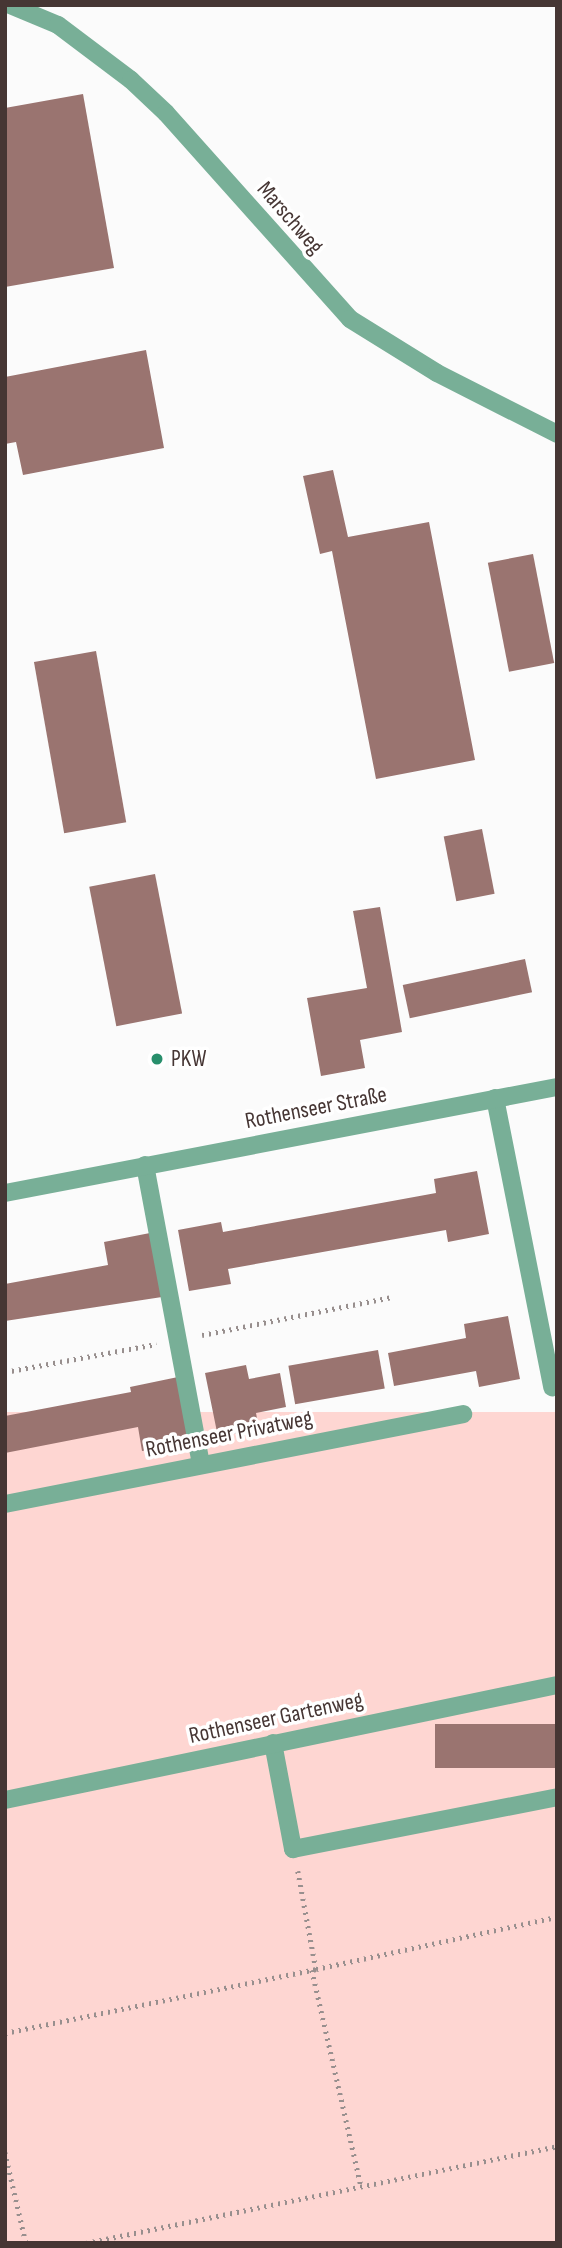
<!DOCTYPE html>
<meta charset="utf-8">
<style>
body{margin:0}
#map{position:relative;width:562px;height:2248px;overflow:hidden;background:#fbfbfb;font-family:"Sofia Sans Condensed",sans-serif}
div>[style]{position:absolute}
[style*='--x']{left:calc(var(--x)*1px);top:calc(var(--y)*1px);width:calc(var(--w)*1px);rotate:calc(var(--a)*1deg)}
.green>*{inset:0;background:#fed6d2;transform-origin:0 0}
.building>*{inset:0;background:#9a7470;transform-origin:0 0}
.path>*{height:4.5px;margin-top:-2.25px;transform-origin:0;background:repeating-linear-gradient(90deg,#988f8e 0 2px,transparent 0 7px)}
.minor>*{height:18px;margin:-9px;padding:0 9px;transform-origin:9px;border-radius:9px;background:#78af97}
.dots>*{width:19px;height:19px;translate:-50% -50%;box-sizing:border-box;border:4px solid #fff;border-radius:50%}
span{translate:-50% -50%;white-space:nowrap;text-align:center;line-height:1.15;-webkit-text-stroke:7px #fff;paint-order:stroke}
.street-label{font-size:23px;color:#463634}
.poi-label{font-size:23px;color:#463634}
.left{translate:0 -50%;text-align:left}
.frame{position:absolute;inset:0;border:7px solid #463634;pointer-events:none}
</style>
<div id="map">
<div class="green">
<i style="left:557px;top:1412px;width:831px;height:563px;rotate:90deg"></i>
</div>
<div class="building">
<i style="clip-path:polygon(83px 94px,114px 268px,5px 287px,5px 108px)"></i>
<i style="clip-path:polygon(146px 350px,164px 448px,23px 475px,16px 442px,5px 444px,5px 377px)"></i>
<i style="clip-path:polygon(333px 470px,348px 537px,429px 522px,475px 760px,376px 779px,332px 551px,320px 554px,303px 476px)"></i>
<i style="left:533px;top:554px;width:111px;height:46px;rotate:79deg"></i>
<i style="left:96px;top:651px;width:174px;height:63px;rotate:80deg"></i>
<i style="left:482px;top:829px;width:66px;height:39px;rotate:79deg"></i>
<i style="left:155px;top:874px;width:142px;height:67px;rotate:79deg"></i>
<i style="clip-path:polygon(380px 907px,402px 1032px,360px 1040px,365px 1068px,321px 1076px,307px 998px,367px 988px,353px 911px)"></i>
<i style="left:525px;top:959px;width:34px;height:125px;rotate:78deg"></i>
<i style="clip-path:polygon(477px 1171px,489px 1234px,448px 1242px,446px 1230px,228px 1269px,231px 1284px,189px 1291px,178px 1230px,221px 1222px,223px 1232px,436px 1193px,434px 1179px)"></i>
<i style="clip-path:polygon(150px 1233px,162px 1297px,5px 1321px,5px 1284px,108px 1265px,104px 1242px)"></i>
<i style="clip-path:polygon(508px 1316px,520px 1379px,479px 1387px,476px 1371px,394px 1386px,388px 1353px,466px 1338px,464px 1324px)"></i>
<i style="left:378px;top:1350px;width:39px;height:91px;rotate:80deg"></i>
<i style="clip-path:polygon(246px 1365px,249px 1379px,280px 1373px,286px 1407px,256px 1413px,259px 1429px,218px 1437px,205px 1373px)"></i>
<i style="clip-path:polygon(178px 1377px,190px 1441px,142px 1451px,138px 1427px,5px 1453px,5px 1416px,131px 1392px,130px 1387px)"></i>
<i style="left:557px;top:1724px;width:44px;height:122px;rotate:90deg"></i>
</div>
<div class="path">
<i style="--x:202;--y:1335;--w:195;--a:-11.3"></i>
<i style="--x:5;--y:1372;--w:154;--a:-10.5"></i>
<i style="--x:298;--y:1871;--w:100;--a:79.6"></i>
<i style="--x:316;--y:1969;--w:247;--a:-12.2"></i>
<i style="--x:312;--y:1970;--w:221;--a:77.2"></i>
<i style="--x:5;--y:2033;--w:318;--a:-11.6"></i>
<i style="--x:5;--y:2152;--w:93;--a:77"></i>
<i style="--x:86;--y:2243;--w:481;--a:-11.6"></i>
</div>
<div class="minor">
<i style="--x:10;--y:5;--w:52;--a:22.6"></i>
<i style="--x:58;--y:25;--w:91;--a:37"></i>
<i style="--x:131;--y:80;--w:48;--a:43.3"></i>
<i style="--x:166;--y:113;--w:276;--a:48.2"></i>
<i style="--x:350;--y:319;--w:102;--a:31.8"></i>
<i style="--x:437;--y:373;--w:135;--a:26.9"></i>
<i style="--x:495;--y:1098;--w:295;--a:78.8"></i>
<i style="--x:145;--y:1165;--w:305;--a:79.4"></i>
<i style="--x:5;--y:1193;--w:562;--a:-10.87"></i>
<i style="--x:5;--y:1504;--w:467;--a:-11.1"></i>
<i style="--x:273;--y:1743;--w:108;--a:79.3"></i>
<i style="--x:293;--y:1849;--w:269;--a:-11.1"></i>
<i style="--x:5;--y:1800;--w:564;--a:-11.77"></i>
</div>
<div class="dots">
<i style="left:157px;top:1059px;background:#288f6c"></i>
</div>
<div class="street-label">
<span style="left:290px;top:218px;rotate:49deg">Marschweg</span>
<span style="left:316px;top:1108px;rotate:-11deg">Rothenseer Straße</span>
<span style="left:229px;top:1434px;rotate:-11deg">Rothenseer Privatweg</span>
<span style="left:276px;top:1718px;rotate:-12deg">Rothenseer Gartenweg</span>
</div>
<div class="poi-label">
<span class="left" style="left:171px;top:1059px">PKW</span>
</div>
<div class="frame"></div>
</div>
